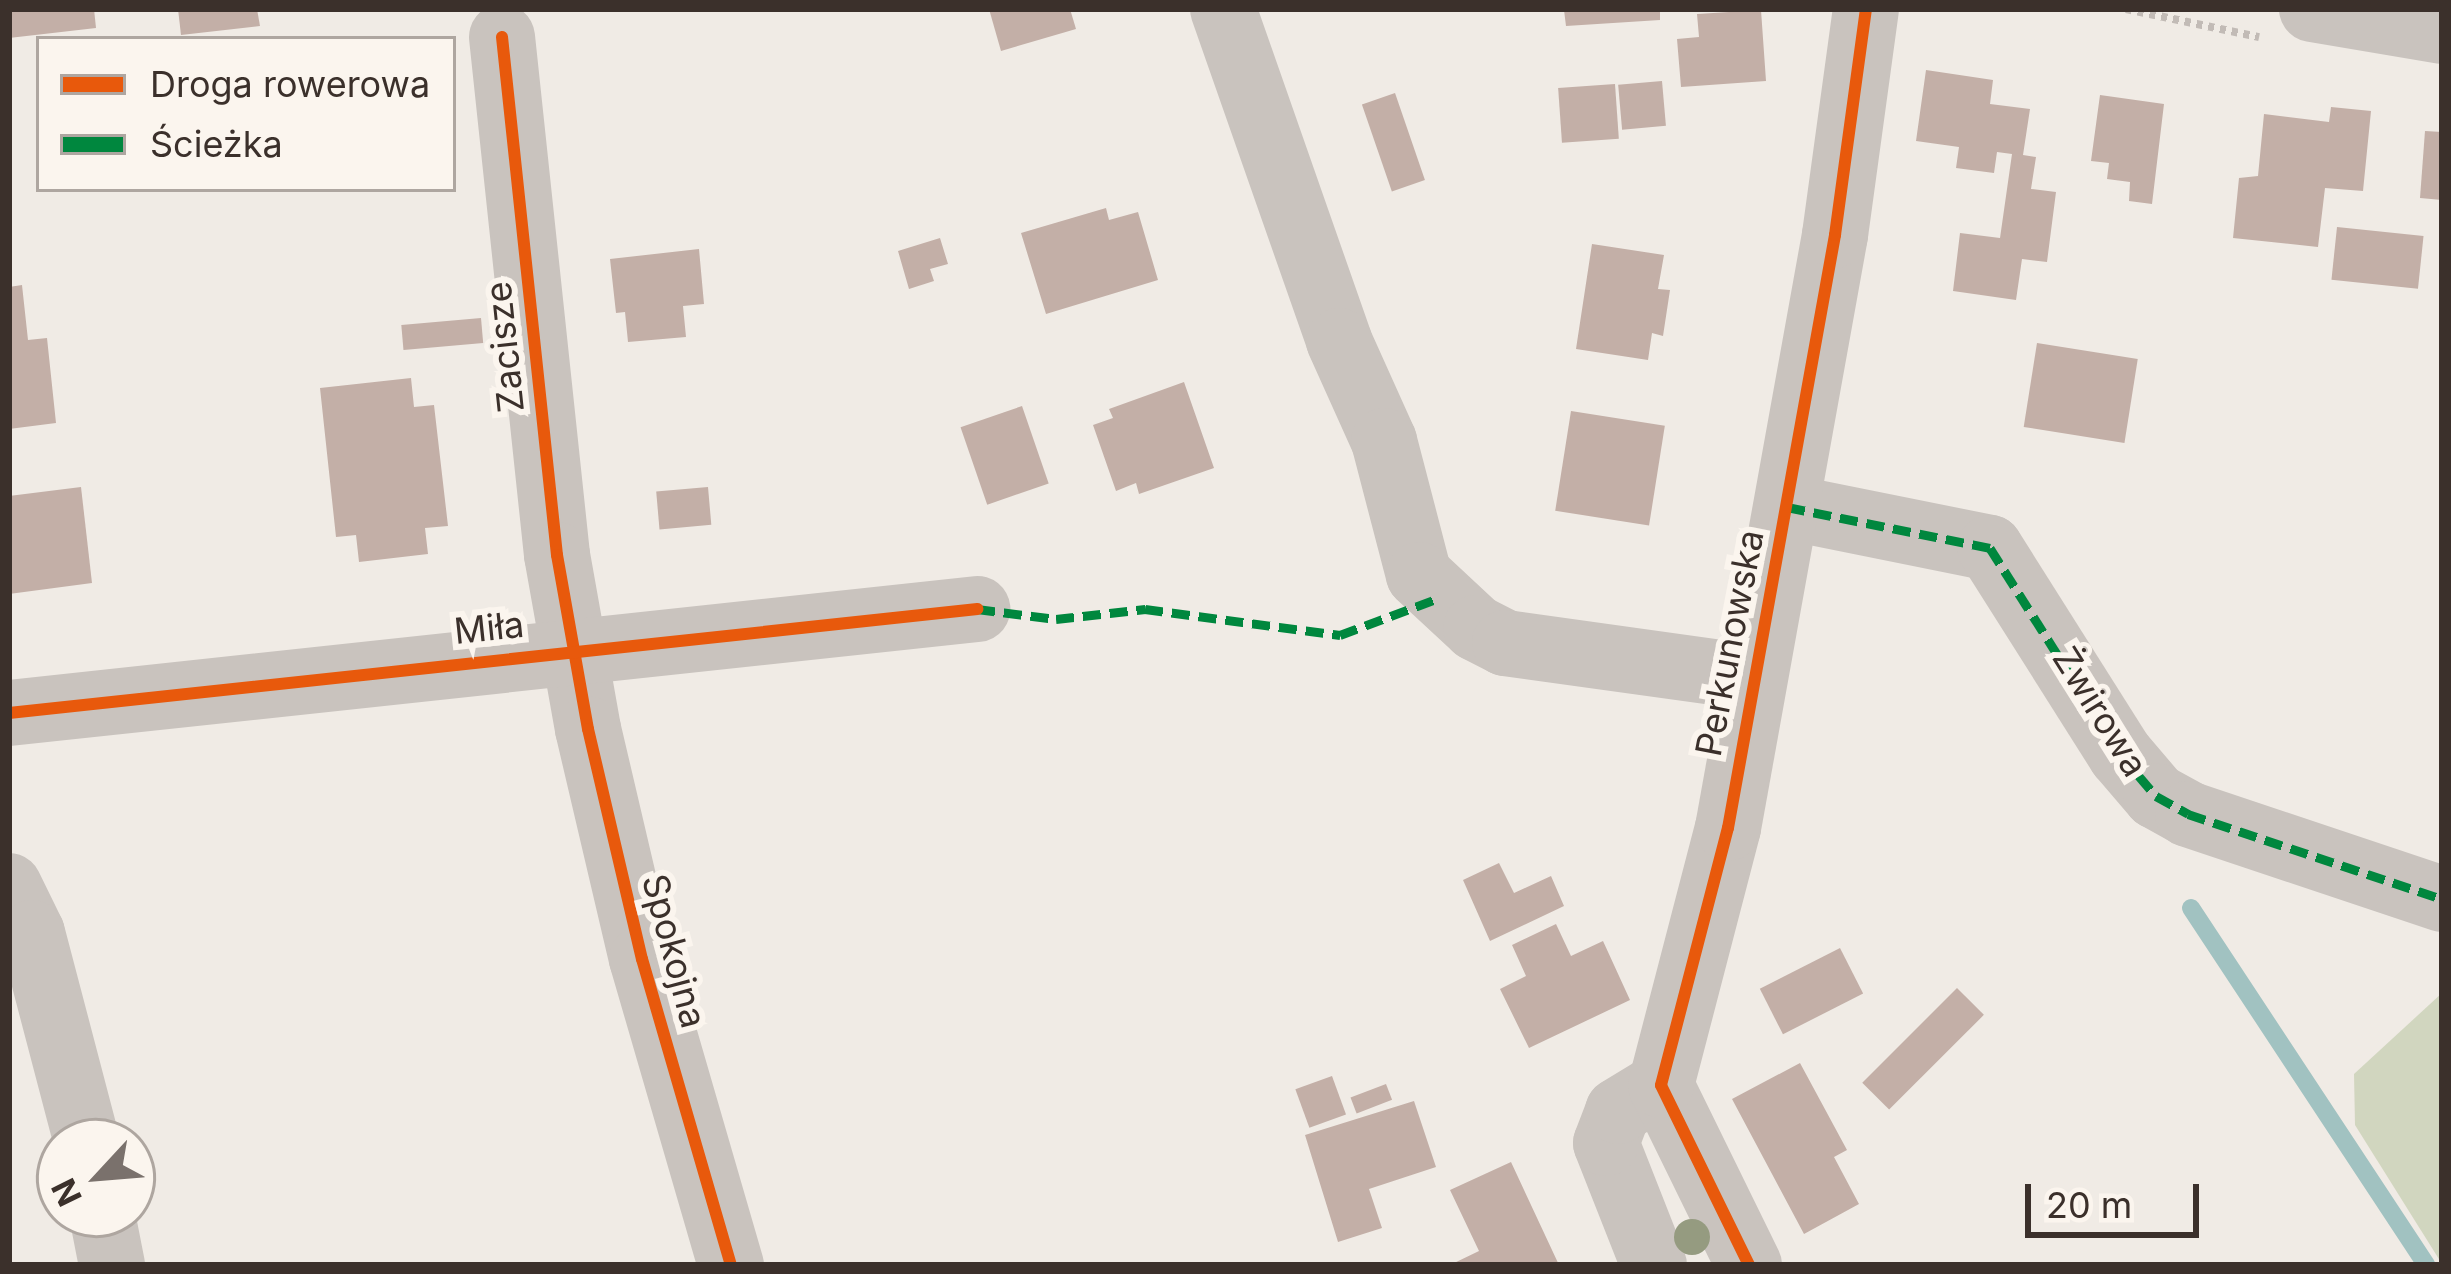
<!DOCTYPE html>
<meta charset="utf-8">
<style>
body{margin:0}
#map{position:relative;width:2451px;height:1274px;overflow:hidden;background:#f0ebe5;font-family:Inter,sans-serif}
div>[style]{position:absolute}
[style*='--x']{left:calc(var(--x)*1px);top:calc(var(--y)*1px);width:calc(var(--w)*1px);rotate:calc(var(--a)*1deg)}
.green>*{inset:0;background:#d1d6bf}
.stream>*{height:18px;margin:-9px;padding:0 9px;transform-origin:9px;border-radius:9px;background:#a1c2c1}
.building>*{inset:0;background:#c3afa7;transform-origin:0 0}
.path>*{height:8px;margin-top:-4px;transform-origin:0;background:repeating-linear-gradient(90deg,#c2bbb6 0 6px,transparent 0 12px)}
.minor>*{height:66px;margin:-33px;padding:0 33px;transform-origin:33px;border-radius:33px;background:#c9c3be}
.quiet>*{height:9px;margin-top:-4.5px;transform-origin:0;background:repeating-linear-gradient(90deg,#00873e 0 18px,transparent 0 27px)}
.cycleway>*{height:12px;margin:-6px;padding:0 6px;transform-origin:6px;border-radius:6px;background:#e8590c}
.trees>*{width:36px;height:36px;margin:-18px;border-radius:50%;background:#959b80}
span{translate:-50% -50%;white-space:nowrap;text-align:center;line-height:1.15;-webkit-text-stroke:12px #fbf5ee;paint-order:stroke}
.street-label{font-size:36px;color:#3b302b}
.frame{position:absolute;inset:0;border:12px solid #3b302b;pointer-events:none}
.legend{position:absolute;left:36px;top:36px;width:420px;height:156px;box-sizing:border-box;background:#fbf5ee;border:3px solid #aea6a0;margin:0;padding:15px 21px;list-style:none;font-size:36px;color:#3b302b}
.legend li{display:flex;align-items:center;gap:24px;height:60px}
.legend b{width:60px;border:3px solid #aea6a0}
.north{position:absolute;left:36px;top:1118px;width:120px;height:120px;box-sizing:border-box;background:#fbf5ee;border:3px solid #aea6a0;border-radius:50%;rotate:244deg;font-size:33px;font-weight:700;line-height:48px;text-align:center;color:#3b302b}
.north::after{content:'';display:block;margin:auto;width:42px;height:54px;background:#7a716c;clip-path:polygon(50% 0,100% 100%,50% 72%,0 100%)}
.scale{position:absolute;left:2025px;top:1184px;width:174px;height:54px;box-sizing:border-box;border:6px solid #3b302b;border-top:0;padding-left:15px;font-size:36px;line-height:42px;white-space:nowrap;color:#3b302b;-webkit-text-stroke:9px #fbf5ee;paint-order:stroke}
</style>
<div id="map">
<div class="green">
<i style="clip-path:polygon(2442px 993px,2442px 1264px,2355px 1125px,2354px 1074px)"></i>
</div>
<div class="stream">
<i style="--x:2191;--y:908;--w:427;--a:56.6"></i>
</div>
<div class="building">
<i style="clip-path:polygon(9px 9px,94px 9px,96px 28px,9px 38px)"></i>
<i style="clip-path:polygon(178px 9px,257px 9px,260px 26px,181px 35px)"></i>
<i style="clip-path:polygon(989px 9px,1070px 9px,1076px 29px,1001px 51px)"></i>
<i style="clip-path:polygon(1660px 9px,1660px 20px,1566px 26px,1564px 10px)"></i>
<i style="clip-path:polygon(1761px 10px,1766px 81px,1681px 87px,1677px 39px,1699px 37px,1697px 14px)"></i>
<i style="clip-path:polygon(1926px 70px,1993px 80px,1990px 104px,2030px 109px,2023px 155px,2036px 157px,2031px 189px,2056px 192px,2047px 262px,2022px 259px,2016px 300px,1953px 291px,1960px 233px,2000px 238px,2012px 154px,1997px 152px,1994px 173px,1956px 168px,1959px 147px,1916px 141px)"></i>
<i style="left:1662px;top:81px;width:45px;height:44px;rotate:85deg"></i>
<i style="left:1615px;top:84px;width:55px;height:57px;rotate:86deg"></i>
<i style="left:1395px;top:93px;width:92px;height:35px;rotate:71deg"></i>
<i style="clip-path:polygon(2100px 95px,2164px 104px,2152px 204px,2129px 201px,2130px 182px,2107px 179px,2109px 163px,2091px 161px)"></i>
<i style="clip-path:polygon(2331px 107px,2371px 111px,2363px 191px,2325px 188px,2318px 247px,2233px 238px,2239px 178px,2258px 176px,2264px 114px,2329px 122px)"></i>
<i style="clip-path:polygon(2425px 131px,2442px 132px,2442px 200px,2420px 198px)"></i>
<i style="clip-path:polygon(1106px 208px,1109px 220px,1138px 212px,1158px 280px,1046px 314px,1021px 233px)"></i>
<i style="left:2337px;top:227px;width:87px;height:53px;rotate:6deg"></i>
<i style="clip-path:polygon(940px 238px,948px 264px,930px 269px,934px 281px,909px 289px,898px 251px)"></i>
<i style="clip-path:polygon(1592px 244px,1664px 255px,1658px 289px,1670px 290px,1663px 336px,1652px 333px,1648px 360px,1576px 349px)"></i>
<i style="clip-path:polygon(699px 249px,704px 304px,683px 306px,686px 337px,628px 342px,625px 312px,616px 313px,610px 259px)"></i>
<i style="clip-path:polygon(22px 285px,28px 340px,47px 338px,56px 423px,9px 429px,9px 287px)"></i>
<i style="left:481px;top:318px;width:25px;height:80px;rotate:85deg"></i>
<i style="left:2037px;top:343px;width:102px;height:85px;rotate:9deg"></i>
<i style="clip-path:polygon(411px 378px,414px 407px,434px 405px,448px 526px,425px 528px,428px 554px,359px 562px,356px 535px,336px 537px,320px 388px)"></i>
<i style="clip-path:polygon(1184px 382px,1214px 468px,1139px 494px,1136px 483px,1116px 491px,1093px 425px,1113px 418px,1109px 409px)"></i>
<i style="left:1022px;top:406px;width:82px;height:65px;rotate:71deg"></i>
<i style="left:1571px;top:411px;width:95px;height:101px;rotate:9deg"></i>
<i style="clip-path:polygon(81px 487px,92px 583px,9px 594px,9px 496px)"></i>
<i style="left:708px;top:487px;width:38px;height:52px;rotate:85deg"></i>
<i style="clip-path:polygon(1499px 863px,1514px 893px,1551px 876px,1564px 906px,1490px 941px,1463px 880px)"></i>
<i style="clip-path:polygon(1556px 924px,1571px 956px,1603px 941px,1630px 1000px,1529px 1048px,1500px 989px,1526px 976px,1512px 945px)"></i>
<i style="left:1840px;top:948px;width:51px;height:90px;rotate:63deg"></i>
<i style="left:1957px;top:988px;width:38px;height:134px;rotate:45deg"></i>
<i style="clip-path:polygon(1800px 1063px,1847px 1150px,1834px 1157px,1859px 1204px,1804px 1234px,1732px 1099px)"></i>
<i style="left:1332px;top:1076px;width:41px;height:39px;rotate:70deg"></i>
<i style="left:1386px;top:1084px;width:17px;height:38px;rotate:69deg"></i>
<i style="clip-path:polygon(1414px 1101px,1436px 1167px,1369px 1189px,1382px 1228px,1338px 1242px,1305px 1135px)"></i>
<i style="clip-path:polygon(1511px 1162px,1559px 1265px,1450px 1265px,1479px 1251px,1450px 1190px)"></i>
</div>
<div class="path">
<i style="--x:2126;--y:9;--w:136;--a:11.9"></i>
</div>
<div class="minor">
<i style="--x:1223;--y:9;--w:352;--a:70.7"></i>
<i style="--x:1339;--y:341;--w:110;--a:65.8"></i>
<i style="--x:1384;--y:441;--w:138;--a:75.4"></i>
<i style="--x:1419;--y:575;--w:78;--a:42.9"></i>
<i style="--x:1476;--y:628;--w:33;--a:27"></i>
<i style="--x:1505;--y:643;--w:248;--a:7.9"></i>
<i style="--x:2312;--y:9;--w:132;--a:9.6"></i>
<i style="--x:502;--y:37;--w:521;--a:83.94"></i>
<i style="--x:557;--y:555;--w:177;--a:79.9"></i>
<i style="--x:588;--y:729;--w:236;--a:76.8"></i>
<i style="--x:642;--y:959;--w:319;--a:73.8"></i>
<i style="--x:1787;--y:507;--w:207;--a:11.4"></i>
<i style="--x:1990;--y:548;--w:245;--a:57.7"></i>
<i style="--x:2121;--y:755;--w:54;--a:49.5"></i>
<i style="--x:2156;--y:796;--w:37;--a:29"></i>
<i style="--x:2188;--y:814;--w:268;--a:18.5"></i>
<i style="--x:9;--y:713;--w:974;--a:-6.13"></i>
<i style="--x:9;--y:886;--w:52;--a:63.9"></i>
<i style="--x:32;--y:933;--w:216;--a:75.3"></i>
<i style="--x:102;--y:1214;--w:52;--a:78.9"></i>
<i style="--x:1654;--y:1265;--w:131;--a:-111.5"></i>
<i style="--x:1606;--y:1143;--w:34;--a:-69"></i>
<i style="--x:1618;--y:1111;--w:50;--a:-31.2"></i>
<i style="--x:1749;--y:1265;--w:200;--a:-116.1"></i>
<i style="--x:1661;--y:1085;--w:266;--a:-75.4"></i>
<i style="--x:1728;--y:828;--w:603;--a:-79.77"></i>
<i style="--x:1835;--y:235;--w:228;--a:-82.2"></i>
</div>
<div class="quiet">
<i style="--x:1787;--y:507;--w:207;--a:11.4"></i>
<i style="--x:1990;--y:548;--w:245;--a:57.7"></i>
<i style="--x:2121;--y:755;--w:54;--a:49.5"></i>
<i style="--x:2156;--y:796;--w:37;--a:29"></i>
<i style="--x:2188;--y:814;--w:268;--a:18.5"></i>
<i style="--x:977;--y:609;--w:80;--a:7.2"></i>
<i style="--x:1056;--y:619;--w:90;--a:-6.4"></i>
<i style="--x:1145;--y:609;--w:197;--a:7.6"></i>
<i style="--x:1340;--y:635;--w:106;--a:-20.5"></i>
</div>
<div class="cycleway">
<i style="--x:502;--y:37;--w:521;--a:83.94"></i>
<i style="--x:557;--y:555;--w:177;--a:79.9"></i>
<i style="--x:588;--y:729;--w:236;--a:76.8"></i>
<i style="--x:642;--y:959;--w:319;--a:73.8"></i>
<i style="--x:9;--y:713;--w:974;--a:-6.13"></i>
<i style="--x:1749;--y:1265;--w:200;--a:-116.1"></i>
<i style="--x:1661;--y:1085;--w:266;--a:-75.4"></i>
<i style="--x:1728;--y:828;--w:603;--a:-79.77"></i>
<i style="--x:1835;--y:235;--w:228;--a:-82.2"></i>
</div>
<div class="trees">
<i style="left:1692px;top:1237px"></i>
</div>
<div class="street-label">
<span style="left:505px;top:347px;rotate:-96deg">Zacisze</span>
<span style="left:489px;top:628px;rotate:-6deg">Miła</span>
<span style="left:1730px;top:643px;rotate:-79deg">Perkunowska</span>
<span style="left:2100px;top:712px;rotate:58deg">Żwirowa</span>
<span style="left:674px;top:951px;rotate:75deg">Spokojna</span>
</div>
<div class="frame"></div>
<ul class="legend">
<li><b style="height:15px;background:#e8590c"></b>Droga rowerowa</li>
<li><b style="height:15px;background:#00873e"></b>Ścieżka</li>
</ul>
<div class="north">N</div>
<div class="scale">20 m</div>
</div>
